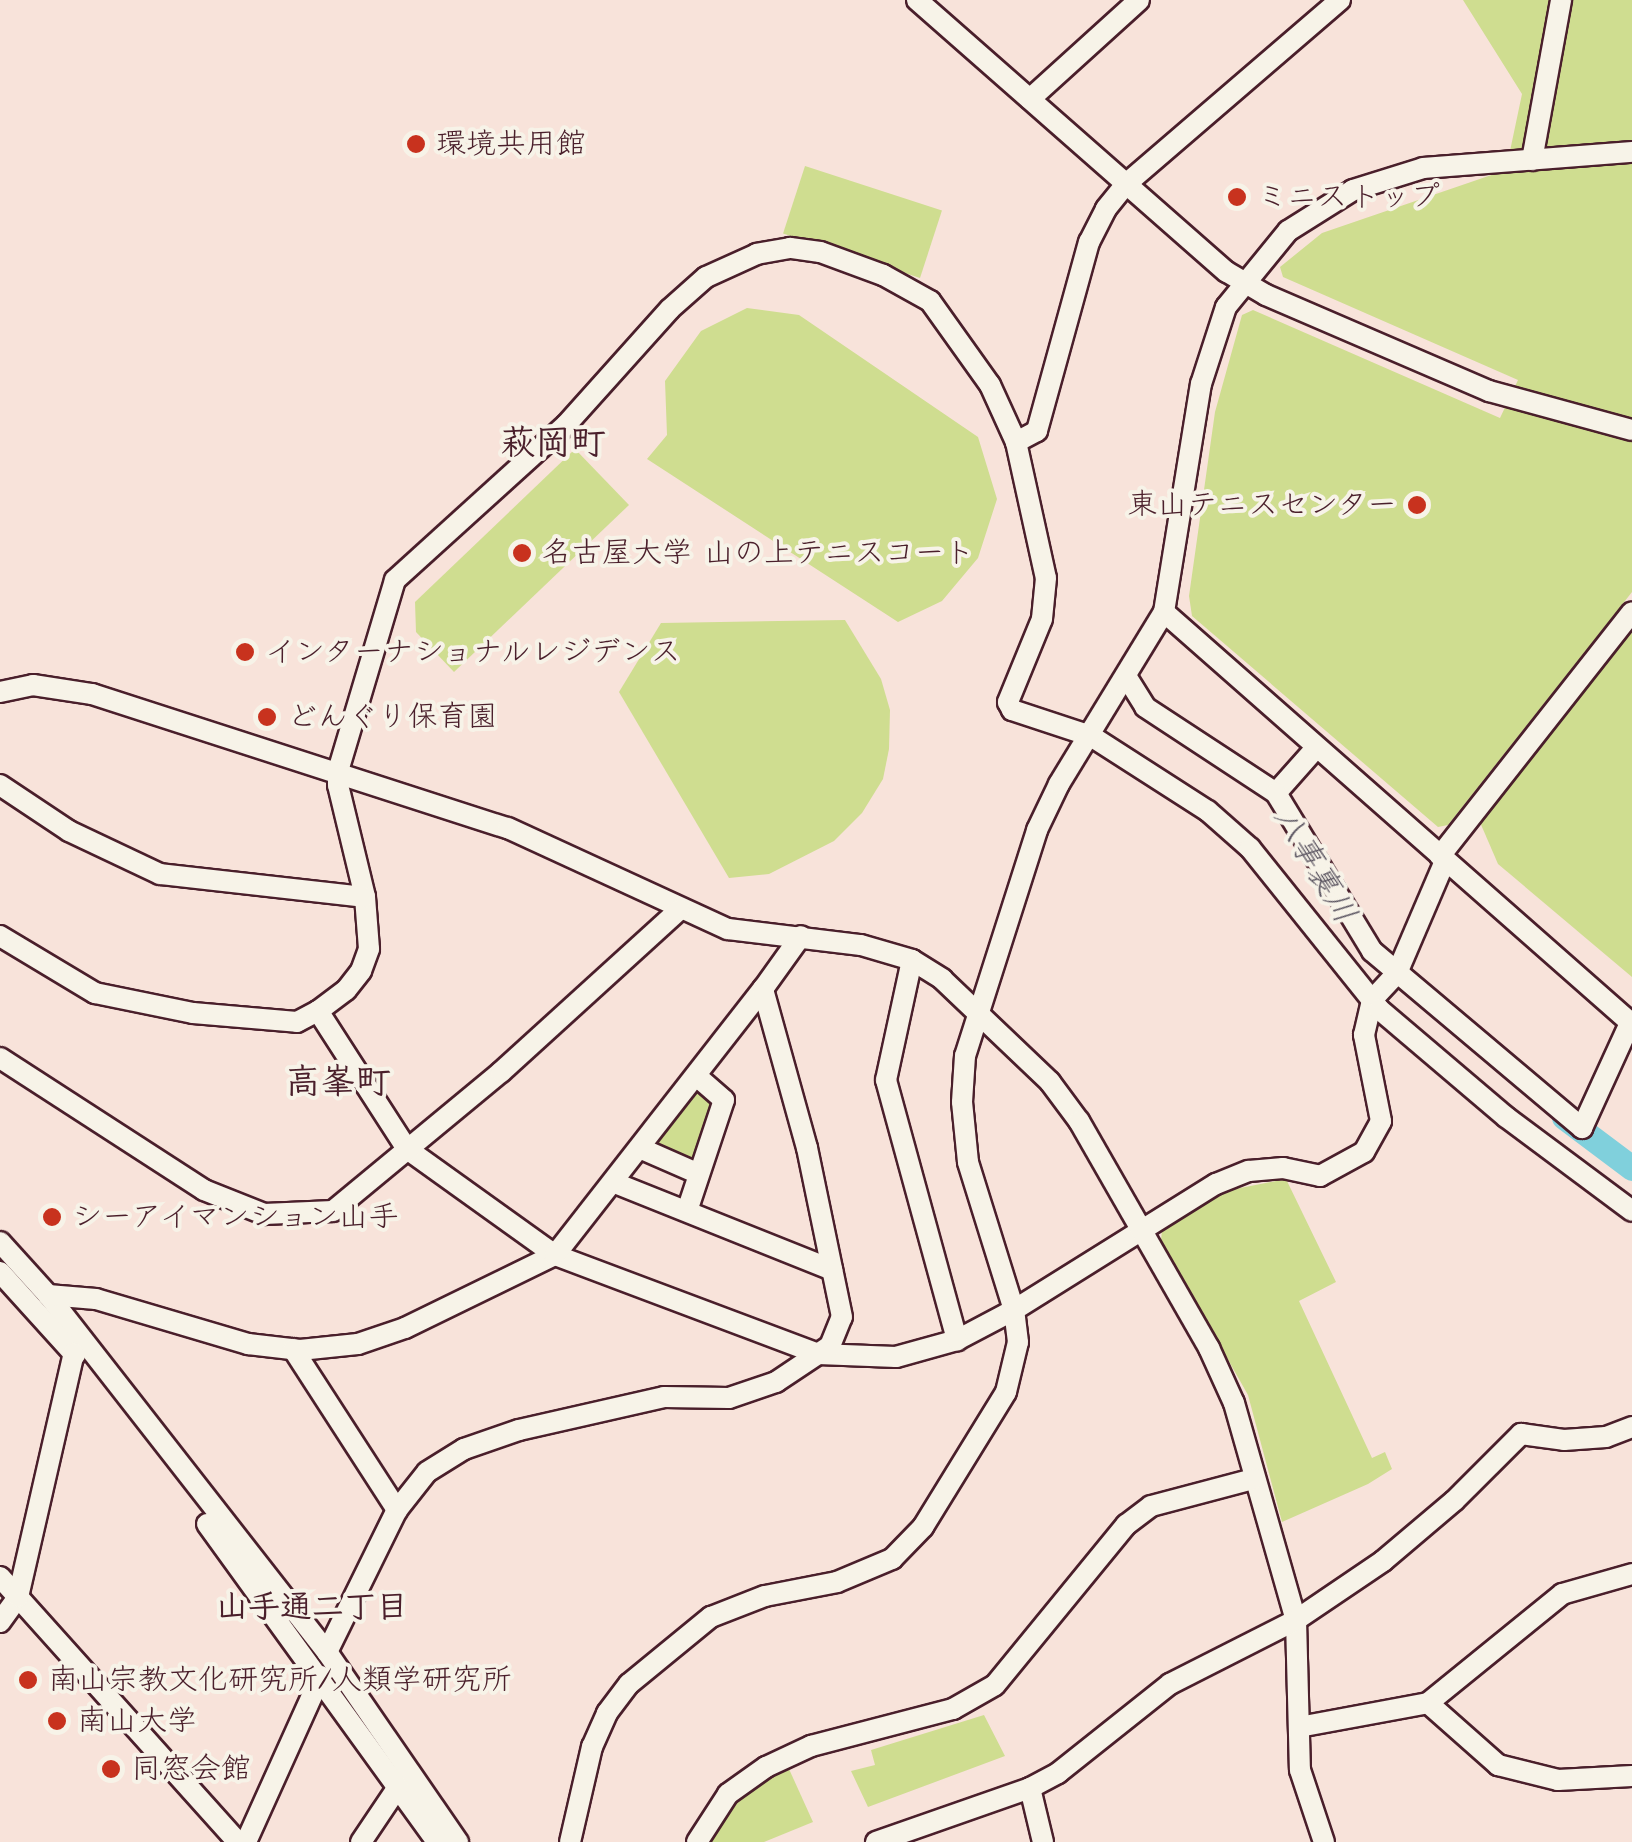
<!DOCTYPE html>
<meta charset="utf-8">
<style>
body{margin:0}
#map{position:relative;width:1632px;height:1842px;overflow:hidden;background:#f8e3da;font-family:"Architects Daughter","Klee One",sans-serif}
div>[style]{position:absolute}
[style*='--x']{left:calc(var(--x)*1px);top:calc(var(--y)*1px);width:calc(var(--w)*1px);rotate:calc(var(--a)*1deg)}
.green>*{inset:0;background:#cfdd90;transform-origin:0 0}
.river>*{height:25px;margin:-12.5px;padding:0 12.5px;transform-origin:12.5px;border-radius:12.5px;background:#80d0dc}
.roads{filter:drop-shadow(2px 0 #4a1f2b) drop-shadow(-2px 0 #4a1f2b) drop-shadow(0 2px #4a1f2b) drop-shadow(0 -2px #4a1f2b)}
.minor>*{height:20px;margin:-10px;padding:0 10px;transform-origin:10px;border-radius:10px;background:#f7f3e8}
.dots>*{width:28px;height:28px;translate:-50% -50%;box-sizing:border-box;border:5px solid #f7f3e8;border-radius:50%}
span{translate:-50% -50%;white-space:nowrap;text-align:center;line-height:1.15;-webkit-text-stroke:8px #f7f3e8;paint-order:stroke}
.poi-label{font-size:30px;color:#4a1f2b}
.left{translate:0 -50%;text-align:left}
.right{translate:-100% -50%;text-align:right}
.water-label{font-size:32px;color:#5a5460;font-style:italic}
.neighbourhood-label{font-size:32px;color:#4a1f2b;font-weight:700}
.quarter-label{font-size:35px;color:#4a1f2b;font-weight:700}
</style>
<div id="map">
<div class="green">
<i style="clip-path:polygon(1463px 0,1632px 0,1632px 592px,1448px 825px,1438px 827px,1192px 616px,1189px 596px,1215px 412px,1242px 315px,1253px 310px,1500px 418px,1518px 380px,1283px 277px,1280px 267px,1322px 233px,1506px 170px,1522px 94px)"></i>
<i style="left:805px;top:166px;width:144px;height:71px;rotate:18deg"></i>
<i style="clip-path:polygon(747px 308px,799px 315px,978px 437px,997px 499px,978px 558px,942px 601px,898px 622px,647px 459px,667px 435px,665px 381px,701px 331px)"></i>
<i style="clip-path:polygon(575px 449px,629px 505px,454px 672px,416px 632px,415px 602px)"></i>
<i style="clip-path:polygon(845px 620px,881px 679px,890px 710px,889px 749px,883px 779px,862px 813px,834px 841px,769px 874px,729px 878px,619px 692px,661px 623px)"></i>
<i style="clip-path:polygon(1632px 626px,1632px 977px,1498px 864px,1479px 820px)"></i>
<i style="clip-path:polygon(697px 1089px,716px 1099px,697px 1168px,656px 1146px,656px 1140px)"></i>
<i style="clip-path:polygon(1286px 1179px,1336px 1282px,1299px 1301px,1372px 1458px,1385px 1452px,1392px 1469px,1368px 1484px,1282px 1522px,1248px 1395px,1161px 1241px,1162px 1229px,1230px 1190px)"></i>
<i style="clip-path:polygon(984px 1715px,1005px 1756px,868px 1807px,851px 1771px,875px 1765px,871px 1750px)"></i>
<i style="clip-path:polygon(789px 1769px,813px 1822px,764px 1842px,707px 1842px,739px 1792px)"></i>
</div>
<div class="river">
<i style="--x:1564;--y:1117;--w:85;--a:36.9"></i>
</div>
<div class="roads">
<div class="minor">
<i style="--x:917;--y:0;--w:412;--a:41.3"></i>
<i style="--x:1227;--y:272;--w:45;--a:30.5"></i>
<i style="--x:1266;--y:295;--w:243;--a:23.3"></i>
<i style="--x:1489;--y:391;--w:148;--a:15.3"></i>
<i style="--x:1340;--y:0;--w:282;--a:139.3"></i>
<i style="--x:1126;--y:184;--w:32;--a:129"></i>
<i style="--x:1106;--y:209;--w:37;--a:117"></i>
<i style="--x:1089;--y:242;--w:196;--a:105.4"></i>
<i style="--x:1037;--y:431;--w:24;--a:152"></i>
<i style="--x:1016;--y:442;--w:63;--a:-114.5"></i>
<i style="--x:990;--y:385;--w:103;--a:-125.5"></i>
<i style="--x:930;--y:301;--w:54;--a:-151"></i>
<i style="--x:883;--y:275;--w:67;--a:-159.9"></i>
<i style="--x:820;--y:252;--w:30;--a:-172"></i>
<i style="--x:790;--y:248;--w:34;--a:170"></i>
<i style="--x:757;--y:254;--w:56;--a:155.7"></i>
<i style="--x:706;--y:277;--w:48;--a:138.4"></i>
<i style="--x:670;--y:309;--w:156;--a:131.9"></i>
<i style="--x:566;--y:425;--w:231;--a:137.8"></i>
<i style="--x:395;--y:580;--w:199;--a:106.6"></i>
<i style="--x:338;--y:771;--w:14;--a:90"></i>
<i style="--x:338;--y:785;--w:115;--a:76.4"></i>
<i style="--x:365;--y:897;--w:52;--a:85.6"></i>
<i style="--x:369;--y:949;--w:23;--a:110"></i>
<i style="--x:361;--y:971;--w:24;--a:128"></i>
<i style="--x:346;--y:990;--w:35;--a:143"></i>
<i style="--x:318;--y:1011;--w:164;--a:57.2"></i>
<i style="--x:407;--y:1149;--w:182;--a:35.6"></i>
<i style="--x:555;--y:1255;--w:281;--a:20.6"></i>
<i style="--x:818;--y:1354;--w:78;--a:2.2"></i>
<i style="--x:896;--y:1357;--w:63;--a:-15.6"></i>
<i style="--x:957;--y:1340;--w:64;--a:-27.8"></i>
<i style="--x:1014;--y:1310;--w:238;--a:-32"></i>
<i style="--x:1216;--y:1184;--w:35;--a:-22"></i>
<i style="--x:1249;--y:1171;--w:34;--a:-5"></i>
<i style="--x:1283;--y:1168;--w:38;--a:12"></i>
<i style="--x:1320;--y:1176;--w:50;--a:-28.6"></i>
<i style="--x:1364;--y:1152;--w:35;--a:-61"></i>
<i style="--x:1381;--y:1121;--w:88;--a:-101.2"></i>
<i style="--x:1364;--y:1035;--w:36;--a:-77"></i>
<i style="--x:1372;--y:1000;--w:37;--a:-47"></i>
<i style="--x:1397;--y:973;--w:122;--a:-66.8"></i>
<i style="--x:1030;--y:99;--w:147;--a:-42.2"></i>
<i style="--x:1532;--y:160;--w:163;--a:-79.7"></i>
<i style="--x:1016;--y:442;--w:139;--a:77.6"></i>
<i style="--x:1046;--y:578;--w:41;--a:95.6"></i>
<i style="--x:1042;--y:619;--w:90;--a:112.3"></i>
<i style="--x:1008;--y:702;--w:9;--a:63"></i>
<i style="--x:1012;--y:710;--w:83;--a:18.2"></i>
<i style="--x:1091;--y:736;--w:139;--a:32.7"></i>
<i style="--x:1208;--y:811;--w:56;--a:41.4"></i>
<i style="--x:1250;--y:848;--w:206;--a:51.3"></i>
<i style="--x:1379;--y:1009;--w:167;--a:40.4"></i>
<i style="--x:1506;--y:1117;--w:157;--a:36.7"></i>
<i style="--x:1164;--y:612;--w:624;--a:41.36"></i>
<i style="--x:1126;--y:676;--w:36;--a:58"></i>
<i style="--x:1145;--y:707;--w:157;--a:33.3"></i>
<i style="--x:1276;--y:793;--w:60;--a:-48.4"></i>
<i style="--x:0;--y:692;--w:34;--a:-12"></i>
<i style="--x:33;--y:685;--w:60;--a:8.7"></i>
<i style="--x:92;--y:694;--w:437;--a:17.9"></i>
<i style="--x:508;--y:828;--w:242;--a:24.7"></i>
<i style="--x:728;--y:929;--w:134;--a:6.9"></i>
<i style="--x:861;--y:945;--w:53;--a:16.4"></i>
<i style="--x:912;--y:960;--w:36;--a:32"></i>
<i style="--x:942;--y:979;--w:149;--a:43.6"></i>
<i style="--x:1050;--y:1082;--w:49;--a:53.4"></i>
<i style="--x:1079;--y:1121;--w:262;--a:60.2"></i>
<i style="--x:1209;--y:1348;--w:60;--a:65.6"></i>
<i style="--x:1234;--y:1403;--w:226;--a:74.1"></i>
<i style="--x:1296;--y:1620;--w:150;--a:88.5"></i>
<i style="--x:1300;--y:1770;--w:76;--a:71.6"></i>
<i style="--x:0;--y:785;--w:83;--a:33.7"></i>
<i style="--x:69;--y:831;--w:101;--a:25.3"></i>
<i style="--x:160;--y:874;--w:206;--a:6.4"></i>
<i style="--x:1276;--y:793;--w:185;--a:58.7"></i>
<i style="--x:1372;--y:951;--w:275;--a:40.1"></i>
<i style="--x:1582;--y:1128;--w:115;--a:-65.4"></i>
<i style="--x:1440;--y:856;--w:310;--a:-51.8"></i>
<i style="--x:0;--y:936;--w:111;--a:31"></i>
<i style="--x:95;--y:993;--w:100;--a:11.5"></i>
<i style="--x:193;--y:1013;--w:104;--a:4.9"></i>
<i style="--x:297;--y:1022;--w:24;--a:-28"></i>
<i style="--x:912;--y:960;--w:123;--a:102.2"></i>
<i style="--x:886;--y:1080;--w:270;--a:74.7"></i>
<i style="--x:0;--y:1058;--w:243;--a:32.9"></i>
<i style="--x:204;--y:1190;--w:65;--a:21.8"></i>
<i style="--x:264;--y:1214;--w:69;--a:-2.5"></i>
<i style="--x:333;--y:1211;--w:218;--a:-39.6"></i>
<i style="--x:501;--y:1072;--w:241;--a:-42.3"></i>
<i style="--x:642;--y:1149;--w:62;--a:23.7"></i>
<i style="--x:615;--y:1183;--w:234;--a:21.8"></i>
<i style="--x:687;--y:1211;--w:117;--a:-71.6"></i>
<i style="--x:724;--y:1100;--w:35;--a:-139"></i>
<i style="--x:0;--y:1242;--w:72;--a:47.8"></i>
<i style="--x:48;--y:1295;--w:453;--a:52"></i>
<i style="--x:327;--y:1652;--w:231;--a:55.4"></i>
<i style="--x:0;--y:1272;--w:112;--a:47.9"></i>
<i style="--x:48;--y:1295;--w:48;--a:4.8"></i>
<i style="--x:96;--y:1299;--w:159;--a:16.5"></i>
<i style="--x:248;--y:1344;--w:52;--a:6.6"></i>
<i style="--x:300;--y:1350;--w:58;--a:-5.9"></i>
<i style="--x:358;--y:1344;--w:50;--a:-18.8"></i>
<i style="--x:405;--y:1328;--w:167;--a:-26"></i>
<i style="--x:555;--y:1255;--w:338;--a:-52"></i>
<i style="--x:293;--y:1349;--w:192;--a:57.1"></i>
<i style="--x:207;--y:1524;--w:392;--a:54.1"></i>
<i style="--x:0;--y:1577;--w:356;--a:48.1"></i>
<i style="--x:0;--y:1622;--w:31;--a:-54"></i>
<i style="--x:18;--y:1597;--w:250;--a:-77.1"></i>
<i style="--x:327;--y:1652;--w:158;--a:-63.8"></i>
<i style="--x:397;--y:1510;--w:48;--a:-51.7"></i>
<i style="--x:427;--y:1472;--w:44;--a:-31.9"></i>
<i style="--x:464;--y:1449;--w:58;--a:-19.1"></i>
<i style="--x:519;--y:1430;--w:149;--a:-12.8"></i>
<i style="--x:664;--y:1397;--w:65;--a:0.9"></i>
<i style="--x:729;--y:1398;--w:50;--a:-18.8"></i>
<i style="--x:776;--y:1382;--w:65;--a:-33.7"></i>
<i style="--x:830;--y:1346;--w:31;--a:-68"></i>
<i style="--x:842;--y:1317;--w:173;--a:-101.7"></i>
<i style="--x:807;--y:1148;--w:165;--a:-105.5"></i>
<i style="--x:763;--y:989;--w:65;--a:-54.4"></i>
<i style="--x:1428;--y:1703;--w:94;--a:41.5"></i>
<i style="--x:1498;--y:1765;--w:62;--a:14"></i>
<i style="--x:1558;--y:1780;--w:74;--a:-3.1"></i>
<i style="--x:1299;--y:1727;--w:131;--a:-10.5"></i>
<i style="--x:1428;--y:1703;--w:173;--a:-39.1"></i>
<i style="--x:1562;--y:1594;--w:73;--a:-15.9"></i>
<i style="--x:1030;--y:1788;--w:56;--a:76.5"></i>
<i style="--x:246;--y:1842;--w:182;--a:-65.7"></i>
<i style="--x:361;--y:1842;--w:66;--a:-56.1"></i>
<i style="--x:570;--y:1842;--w:98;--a:-77"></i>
<i style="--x:592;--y:1747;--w:37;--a:-66"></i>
<i style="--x:607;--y:1713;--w:36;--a:-53"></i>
<i style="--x:629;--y:1684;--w:106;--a:-39.3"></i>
<i style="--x:711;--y:1617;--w:58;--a:-21.3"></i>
<i style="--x:765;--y:1596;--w:73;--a:-11"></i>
<i style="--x:837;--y:1582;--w:60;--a:-22.7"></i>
<i style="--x:892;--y:1559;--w:45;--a:-45.9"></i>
<i style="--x:923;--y:1527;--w:158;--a:-58.4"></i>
<i style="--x:1006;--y:1392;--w:51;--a:-76.5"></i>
<i style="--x:1018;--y:1342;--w:32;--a:-97"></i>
<i style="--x:1014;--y:1310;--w:155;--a:-107.3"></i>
<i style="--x:968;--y:1162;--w:60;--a:-95.7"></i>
<i style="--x:962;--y:1102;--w:46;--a:-86.3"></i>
<i style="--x:965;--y:1056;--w:237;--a:-72.3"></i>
<i style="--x:1037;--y:830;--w:51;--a:-64.4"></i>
<i style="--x:1059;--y:784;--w:202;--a:-58.6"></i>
<i style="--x:1164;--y:612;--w:231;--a:-80.8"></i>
<i style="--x:1201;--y:384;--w:81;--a:-72"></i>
<i style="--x:1226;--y:307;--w:98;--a:-50.8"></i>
<i style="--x:1288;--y:231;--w:77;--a:-32.2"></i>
<i style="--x:1353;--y:190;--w:73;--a:-17.4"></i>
<i style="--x:1423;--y:168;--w:210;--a:-4.4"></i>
<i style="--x:697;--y:1842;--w:57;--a:-57.1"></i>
<i style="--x:728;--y:1794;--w:47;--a:-35.4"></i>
<i style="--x:766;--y:1767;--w:50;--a:-25"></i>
<i style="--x:811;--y:1746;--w:147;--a:-14.6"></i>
<i style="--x:953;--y:1709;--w:48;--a:-29.7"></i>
<i style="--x:995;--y:1685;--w:207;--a:-50.7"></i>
<i style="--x:1126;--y:1525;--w:31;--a:-37"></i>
<i style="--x:1151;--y:1506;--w:106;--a:-14.8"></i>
<i style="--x:876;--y:1842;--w:163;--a:-19.3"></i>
<i style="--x:1030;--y:1788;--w:32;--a:-28"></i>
<i style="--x:1058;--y:1773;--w:143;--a:-38.5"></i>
<i style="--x:1170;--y:1684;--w:141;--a:-26.9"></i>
<i style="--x:1296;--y:1620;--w:105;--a:-34.1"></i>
<i style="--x:1383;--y:1561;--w:93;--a:-40.2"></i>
<i style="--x:1454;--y:1501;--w:95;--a:-45"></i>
<i style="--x:1521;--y:1434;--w:43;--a:7.9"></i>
<i style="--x:1564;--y:1440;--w:42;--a:-4.1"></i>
<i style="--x:1606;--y:1437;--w:28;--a:-21"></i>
</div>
</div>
<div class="dots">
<i style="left:416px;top:144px;background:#c8321e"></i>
<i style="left:1237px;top:197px;background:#c8321e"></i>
<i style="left:1417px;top:505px;background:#c8321e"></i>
<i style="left:522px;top:553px;background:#c8321e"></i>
<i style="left:245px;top:652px;background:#c8321e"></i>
<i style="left:267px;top:717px;background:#c8321e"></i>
<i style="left:52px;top:1217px;background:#c8321e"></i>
<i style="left:28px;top:1680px;background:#c8321e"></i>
<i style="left:57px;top:1721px;background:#c8321e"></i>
<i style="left:111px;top:1769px;background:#c8321e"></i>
</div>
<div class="poi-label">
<span class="left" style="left:436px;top:144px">環境共用館</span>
<span class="left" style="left:1257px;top:197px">ミニストップ</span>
<span class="right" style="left:1397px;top:505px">東山テニスセンター</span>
<span class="left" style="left:542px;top:553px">名古屋大学 山の上テニスコート</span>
<span class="left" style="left:265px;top:652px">インターナショナルレジデンス</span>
<span class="left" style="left:287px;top:717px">どんぐり保育園</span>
<span class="left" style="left:72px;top:1217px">シーアイマンション山手</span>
<span class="left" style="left:48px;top:1680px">南山宗教文化研究所/人類学研究所</span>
<span class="left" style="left:77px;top:1721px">南山大学</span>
<span class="left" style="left:131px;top:1769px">同窓会館</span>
</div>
<div class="water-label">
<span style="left:1314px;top:866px;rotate:59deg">八事裏川</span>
</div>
<div class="neighbourhood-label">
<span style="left:312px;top:1608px">山手通二丁目</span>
</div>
<div class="quarter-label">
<span style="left:553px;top:444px">萩岡町</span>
<span style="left:338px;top:1083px">高峯町</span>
</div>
</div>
